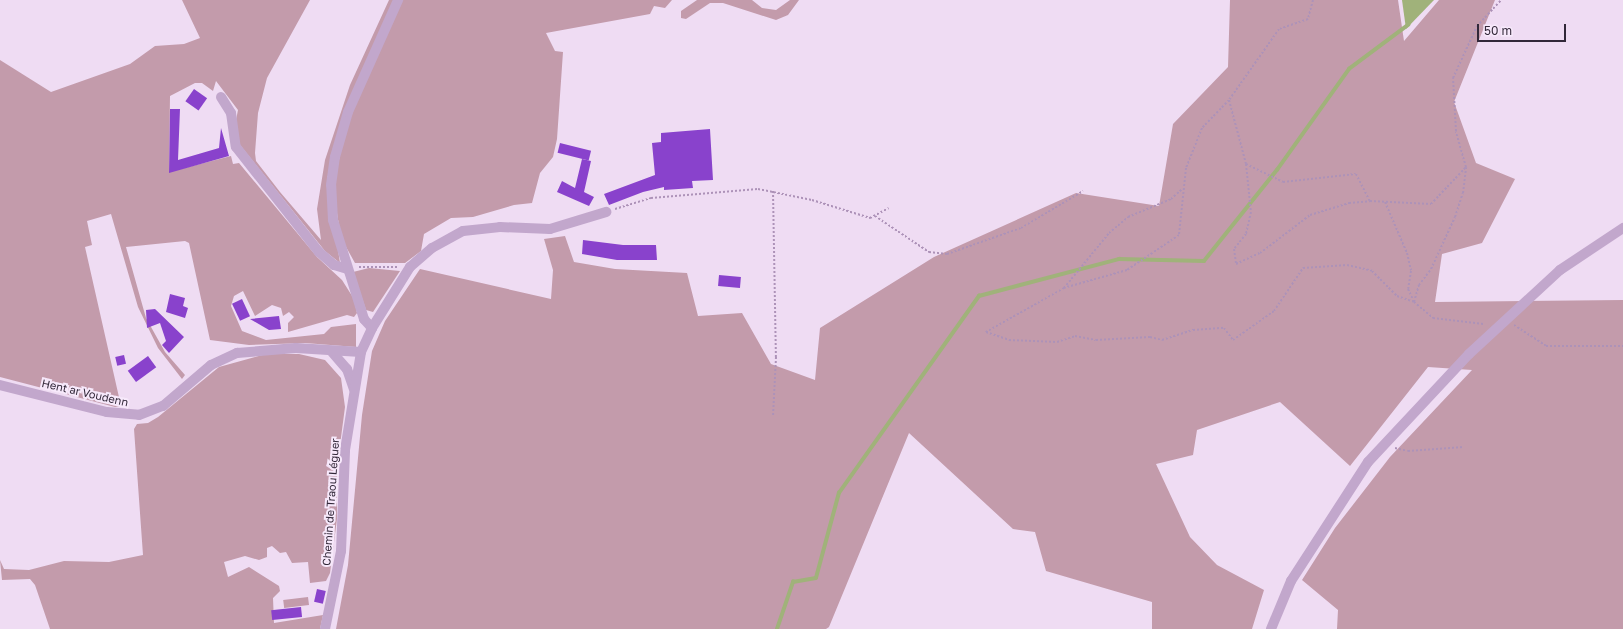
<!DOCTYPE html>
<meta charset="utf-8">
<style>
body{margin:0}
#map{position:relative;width:1623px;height:629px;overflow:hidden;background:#efdcf3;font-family:"Golos Text",sans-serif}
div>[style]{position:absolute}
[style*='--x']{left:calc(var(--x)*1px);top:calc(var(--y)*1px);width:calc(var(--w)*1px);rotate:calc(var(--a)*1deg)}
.green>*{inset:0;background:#c39bab;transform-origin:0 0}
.water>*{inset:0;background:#a0b27a}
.stream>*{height:3.5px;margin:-1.75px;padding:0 1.75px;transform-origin:1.75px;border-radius:1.75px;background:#a0b27a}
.building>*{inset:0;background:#8942cc;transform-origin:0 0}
.path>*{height:2px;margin-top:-1px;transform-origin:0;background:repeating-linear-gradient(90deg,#ad92b8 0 2px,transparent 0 4px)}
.minor>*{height:10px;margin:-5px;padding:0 5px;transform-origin:5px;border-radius:5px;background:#c2a7cc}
span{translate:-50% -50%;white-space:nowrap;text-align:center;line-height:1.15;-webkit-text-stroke:4px #f7e9fb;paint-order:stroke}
.street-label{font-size:11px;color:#322839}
.scale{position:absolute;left:1477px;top:24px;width:89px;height:18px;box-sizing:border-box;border:2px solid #322839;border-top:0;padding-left:5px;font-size:12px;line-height:14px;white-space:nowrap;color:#322839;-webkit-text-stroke:3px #f7e9fb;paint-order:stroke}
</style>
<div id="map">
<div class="green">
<i style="clip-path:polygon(182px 0,310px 0,267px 78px,258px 113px,255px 153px,256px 161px,280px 192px,321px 240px,317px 209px,325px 160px,350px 85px,389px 0,394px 0,327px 178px,340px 263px,325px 251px,240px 145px,234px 130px,238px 110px,216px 81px,213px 91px,202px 83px,195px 83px,170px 96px,169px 172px,231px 156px,233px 164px,239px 163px,317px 257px,342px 280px,354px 299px,357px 313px,354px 317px,347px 315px,288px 332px,288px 323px,294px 317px,289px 312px,283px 316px,281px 308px,272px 305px,255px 316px,243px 291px,234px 296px,231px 306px,242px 331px,266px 340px,324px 334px,331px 327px,356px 324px,356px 347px,305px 343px,249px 345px,210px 340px,189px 243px,185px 241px,126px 247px,146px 318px,165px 352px,185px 375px,182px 379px,158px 348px,138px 307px,111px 214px,87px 221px,92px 245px,85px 247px,121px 406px,115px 407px,0 377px,0 60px,51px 92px,130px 64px,155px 46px,184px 44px,200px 38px)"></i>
<i style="clip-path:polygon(400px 0,672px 0,665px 8px,654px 6px,650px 14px,546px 33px,555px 51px,563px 52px,557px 139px,553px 157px,540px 173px,532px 203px,514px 205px,473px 217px,451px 218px,424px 234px,421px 251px,405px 263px,355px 263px,341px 238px,333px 188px,346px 127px)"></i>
<i style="clip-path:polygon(697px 0,752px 0,762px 8px,776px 10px,790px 0,799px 0,788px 15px,776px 20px,723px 3px,710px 3px,686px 19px,681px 18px,681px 11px)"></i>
<i style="clip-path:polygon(1230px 0,1398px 0,1404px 41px,1439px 0,1495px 0,1454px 102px,1476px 163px,1515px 179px,1482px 243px,1442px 254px,1435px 302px,1623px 300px,1623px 629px,1337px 629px,1338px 610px,1302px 580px,1335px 528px,1390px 457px,1472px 370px,1428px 367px,1350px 466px,1280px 402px,1197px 430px,1193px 455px,1156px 464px,1190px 537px,1217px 565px,1264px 590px,1252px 629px,1152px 629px,1152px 602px,1046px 571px,1035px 532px,1013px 529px,909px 433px,829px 627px,826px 629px,336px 629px,348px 565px,362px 415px,372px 351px,385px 321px,420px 269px,551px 299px,553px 270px,544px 239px,565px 236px,574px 262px,615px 269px,687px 273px,698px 316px,742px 313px,771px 364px,815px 380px,820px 328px,934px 257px,1076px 193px,1159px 206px,1173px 124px,1228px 67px)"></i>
<i style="clip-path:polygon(369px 268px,400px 271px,373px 312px,366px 310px,353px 272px)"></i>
<i style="clip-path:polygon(266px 354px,299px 354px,325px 360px,341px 378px,345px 407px,338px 460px,337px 463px,328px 460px,326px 466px,337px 473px,337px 519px,330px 573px,326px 581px,310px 583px,308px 562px,292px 563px,286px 552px,280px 553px,272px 546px,267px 548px,267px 557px,259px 560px,245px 556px,224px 562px,228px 577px,249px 567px,279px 586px,280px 591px,273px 598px,274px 623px,323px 615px,320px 629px,50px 629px,35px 585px,30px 579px,2px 580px,0 560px,4px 569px,29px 570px,64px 561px,109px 562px,143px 555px,134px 429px,137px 424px,148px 423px,158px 417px,219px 367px)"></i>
<i style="left:308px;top:597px;width:8px;height:25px;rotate:83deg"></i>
</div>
<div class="water">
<i style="clip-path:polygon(1402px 0,1434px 0,1406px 29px)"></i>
</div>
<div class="stream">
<i style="--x:777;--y:629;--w:50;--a:-71.2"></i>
<i style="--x:793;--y:582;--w:23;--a:-10"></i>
<i style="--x:816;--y:578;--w:88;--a:-74.9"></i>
<i style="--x:839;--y:493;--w:242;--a:-54.6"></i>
<i style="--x:979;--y:296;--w:145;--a:-14.8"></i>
<i style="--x:1119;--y:259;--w:85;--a:1.3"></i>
<i style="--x:1204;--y:261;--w:117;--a:-51.3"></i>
<i style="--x:1277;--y:170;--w:124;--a:-54.5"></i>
<i style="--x:1349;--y:69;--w:74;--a:-36.7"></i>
</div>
<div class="building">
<i style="left:194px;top:89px;width:16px;height:15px;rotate:35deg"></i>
<i style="clip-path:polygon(170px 109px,180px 109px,178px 160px,219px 148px,221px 128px,229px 156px,169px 173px)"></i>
<i style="clip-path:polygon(710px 129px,713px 180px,692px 181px,693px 188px,664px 190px,664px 187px,643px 192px,609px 205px,604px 194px,655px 175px,652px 143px,661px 142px,661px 133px)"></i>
<i style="left:560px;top:143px;width:32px;height:10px;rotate:14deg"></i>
<i style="clip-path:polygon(582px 159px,591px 161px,584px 192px,594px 197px,589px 206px,557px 192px,562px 181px,575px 188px)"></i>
<i style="clip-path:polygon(583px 240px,623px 245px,656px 245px,657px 260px,617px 260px,582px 254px)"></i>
<i style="left:719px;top:275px;width:22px;height:11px;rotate:5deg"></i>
<i style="clip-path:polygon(170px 294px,185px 298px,183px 306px,188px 308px,185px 318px,166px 312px)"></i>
<i style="left:242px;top:299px;width:19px;height:11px;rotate:65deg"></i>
<i style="clip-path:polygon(155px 309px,184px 337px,169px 353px,162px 345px,166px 341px,160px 323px,147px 328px,146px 310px)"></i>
<i style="clip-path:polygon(279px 316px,281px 329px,269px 330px,250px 319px)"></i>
<i style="left:124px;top:355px;width:9px;height:9px;rotate:77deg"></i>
<i style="left:148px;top:356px;width:14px;height:25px;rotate:54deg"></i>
<i style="left:317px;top:589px;width:9px;height:13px;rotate:13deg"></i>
<i style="left:301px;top:607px;width:10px;height:30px;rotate:84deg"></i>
</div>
<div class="path">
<i style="--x:1313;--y:0;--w:20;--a:105"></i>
<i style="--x:1308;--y:19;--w:31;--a:161"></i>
<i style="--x:1279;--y:29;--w:87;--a:125.2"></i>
<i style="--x:1229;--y:100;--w:39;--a:134"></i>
<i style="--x:1202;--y:128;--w:43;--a:111.8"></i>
<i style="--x:1186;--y:168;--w:67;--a:96"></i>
<i style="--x:1179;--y:235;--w:63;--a:146.1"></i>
<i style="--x:1127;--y:270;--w:66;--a:164.1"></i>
<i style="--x:1064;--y:288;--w:90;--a:150.6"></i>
<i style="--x:986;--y:332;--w:24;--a:19"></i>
<i style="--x:1009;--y:340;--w:48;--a:2.4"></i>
<i style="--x:1057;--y:342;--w:19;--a:-18"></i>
<i style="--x:1075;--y:336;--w:21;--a:11"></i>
<i style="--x:1096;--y:340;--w:54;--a:-3.2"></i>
<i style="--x:1150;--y:337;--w:12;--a:14"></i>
<i style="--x:1162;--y:340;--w:33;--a:-18"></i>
<i style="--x:1193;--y:330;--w:31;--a:-4"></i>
<i style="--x:1224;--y:328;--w:15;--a:53"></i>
<i style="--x:1233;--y:340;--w:50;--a:-35.3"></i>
<i style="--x:1274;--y:311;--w:52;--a:-56"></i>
<i style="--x:1303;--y:268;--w:44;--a:-3.9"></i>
<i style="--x:1347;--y:265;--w:26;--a:13"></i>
<i style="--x:1372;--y:271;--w:35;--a:45"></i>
<i style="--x:1397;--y:296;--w:18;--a:19"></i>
<i style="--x:1414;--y:302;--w:18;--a:-74"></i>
<i style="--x:1419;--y:285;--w:20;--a:-53"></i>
<i style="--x:1431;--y:269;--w:57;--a:-65.2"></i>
<i style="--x:1455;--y:217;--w:25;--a:-72"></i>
<i style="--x:1463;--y:193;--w:26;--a:-83"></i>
<i style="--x:1229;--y:100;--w:66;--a:75.1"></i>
<i style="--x:1246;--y:164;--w:41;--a:25.9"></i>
<i style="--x:1283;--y:182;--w:73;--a:-6.3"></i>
<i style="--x:1356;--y:174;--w:30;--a:63"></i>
<i style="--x:1370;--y:201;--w:61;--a:2.8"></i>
<i style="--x:1431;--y:204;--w:51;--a:-46.6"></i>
<i style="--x:1466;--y:167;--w:37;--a:-106"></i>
<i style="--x:1456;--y:131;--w:53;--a:-93.2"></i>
<i style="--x:1453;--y:78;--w:57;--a:-65.2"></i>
<i style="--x:1477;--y:26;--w:35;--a:-47"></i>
<i style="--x:1246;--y:164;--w:48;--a:84.1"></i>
<i style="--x:1251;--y:212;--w:23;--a:103"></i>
<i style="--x:1246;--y:234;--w:19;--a:129"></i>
<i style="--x:1234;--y:249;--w:15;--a:82"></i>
<i style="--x:1236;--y:264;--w:26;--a:-25"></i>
<i style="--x:1260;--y:253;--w:63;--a:-37.2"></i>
<i style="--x:1310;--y:215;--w:41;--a:-17.1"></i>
<i style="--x:1349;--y:203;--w:21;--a:-5"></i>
<i style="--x:773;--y:191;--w:166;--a:89"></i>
<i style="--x:776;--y:357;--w:59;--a:92.9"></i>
<i style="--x:1385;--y:202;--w:56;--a:66.7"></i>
<i style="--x:1407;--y:253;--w:18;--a:77"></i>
<i style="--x:1411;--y:271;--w:18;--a:99"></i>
<i style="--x:1408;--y:289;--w:14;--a:65"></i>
<i style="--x:1414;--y:302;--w:25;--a:40"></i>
<i style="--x:1433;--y:318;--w:51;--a:6.7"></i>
<i style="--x:615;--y:209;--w:38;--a:-17"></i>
<i style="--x:651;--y:198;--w:107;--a:-4.8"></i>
<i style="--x:758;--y:189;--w:55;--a:11.5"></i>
<i style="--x:812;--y:200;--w:61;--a:17.2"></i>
<i style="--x:870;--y:218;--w:21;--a:-28"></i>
<i style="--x:875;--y:216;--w:65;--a:33.7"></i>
<i style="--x:929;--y:252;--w:18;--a:6"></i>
<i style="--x:947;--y:254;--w:78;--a:-19.4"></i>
<i style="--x:1021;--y:228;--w:72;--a:-30.8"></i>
<i style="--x:359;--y:267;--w:38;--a:0"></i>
<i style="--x:1064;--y:288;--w:71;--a:-50.7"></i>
<i style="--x:1109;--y:233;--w:25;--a:-40"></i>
<i style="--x:1128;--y:217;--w:47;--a:-22.7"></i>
<i style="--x:1171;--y:199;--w:15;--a:-42"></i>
<i style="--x:1514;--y:325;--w:38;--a:33"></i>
<i style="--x:1546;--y:346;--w:77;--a:0"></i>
<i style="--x:1395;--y:448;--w:13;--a:13"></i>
<i style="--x:1408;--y:451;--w:56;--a:-4.1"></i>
</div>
<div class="minor">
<i style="--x:221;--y:97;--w:19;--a:58"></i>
<i style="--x:231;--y:113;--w:34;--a:82"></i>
<i style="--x:236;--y:147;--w:134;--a:51.7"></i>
<i style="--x:319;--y:252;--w:20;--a:41"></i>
<i style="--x:334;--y:265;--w:14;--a:17"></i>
<i style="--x:372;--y:328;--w:12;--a:-132"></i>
<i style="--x:364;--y:319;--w:104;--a:-107.4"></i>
<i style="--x:333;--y:220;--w:35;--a:-93"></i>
<i style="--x:331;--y:185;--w:28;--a:-82"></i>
<i style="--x:335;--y:157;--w:47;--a:-73.9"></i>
<i style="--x:348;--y:112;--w:123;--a:-65.9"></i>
<i style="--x:332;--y:352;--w:23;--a:49"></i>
<i style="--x:347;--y:369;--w:21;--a:71"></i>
<i style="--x:0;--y:385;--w:110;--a:14.2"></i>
<i style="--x:107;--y:412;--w:32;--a:5"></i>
<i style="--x:139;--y:415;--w:26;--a:-21"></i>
<i style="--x:163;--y:406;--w:63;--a:-40.5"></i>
<i style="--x:211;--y:365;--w:29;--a:-25"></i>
<i style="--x:237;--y:353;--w:59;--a:-4.8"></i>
<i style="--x:296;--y:348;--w:65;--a:3.5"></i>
<i style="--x:325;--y:629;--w:80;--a:-78.4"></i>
<i style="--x:341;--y:551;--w:101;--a:-87.7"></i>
<i style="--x:345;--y:450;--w:99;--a:-80.7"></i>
<i style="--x:361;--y:352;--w:26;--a:-65"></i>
<i style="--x:372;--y:328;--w:72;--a:-58.1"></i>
<i style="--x:410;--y:267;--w:29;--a:-41"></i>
<i style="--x:432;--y:248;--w:35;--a:-29"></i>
<i style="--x:463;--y:231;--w:37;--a:-6"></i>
<i style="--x:500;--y:227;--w:50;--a:2.3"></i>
<i style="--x:550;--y:229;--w:59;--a:-16.9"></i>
<i style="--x:1271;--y:629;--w:52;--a:-67.4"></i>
<i style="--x:1291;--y:581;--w:142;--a:-57.1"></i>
<i style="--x:1368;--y:462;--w:148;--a:-46.9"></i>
<i style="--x:1469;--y:354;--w:124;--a:-42.7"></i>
<i style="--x:1560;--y:270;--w:76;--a:-33.7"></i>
</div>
<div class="street-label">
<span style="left:85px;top:393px;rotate:13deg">Hent ar Voudenn</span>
<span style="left:331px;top:502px;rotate:-86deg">Chemin de Traou Léguer</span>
</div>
<div class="scale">50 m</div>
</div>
